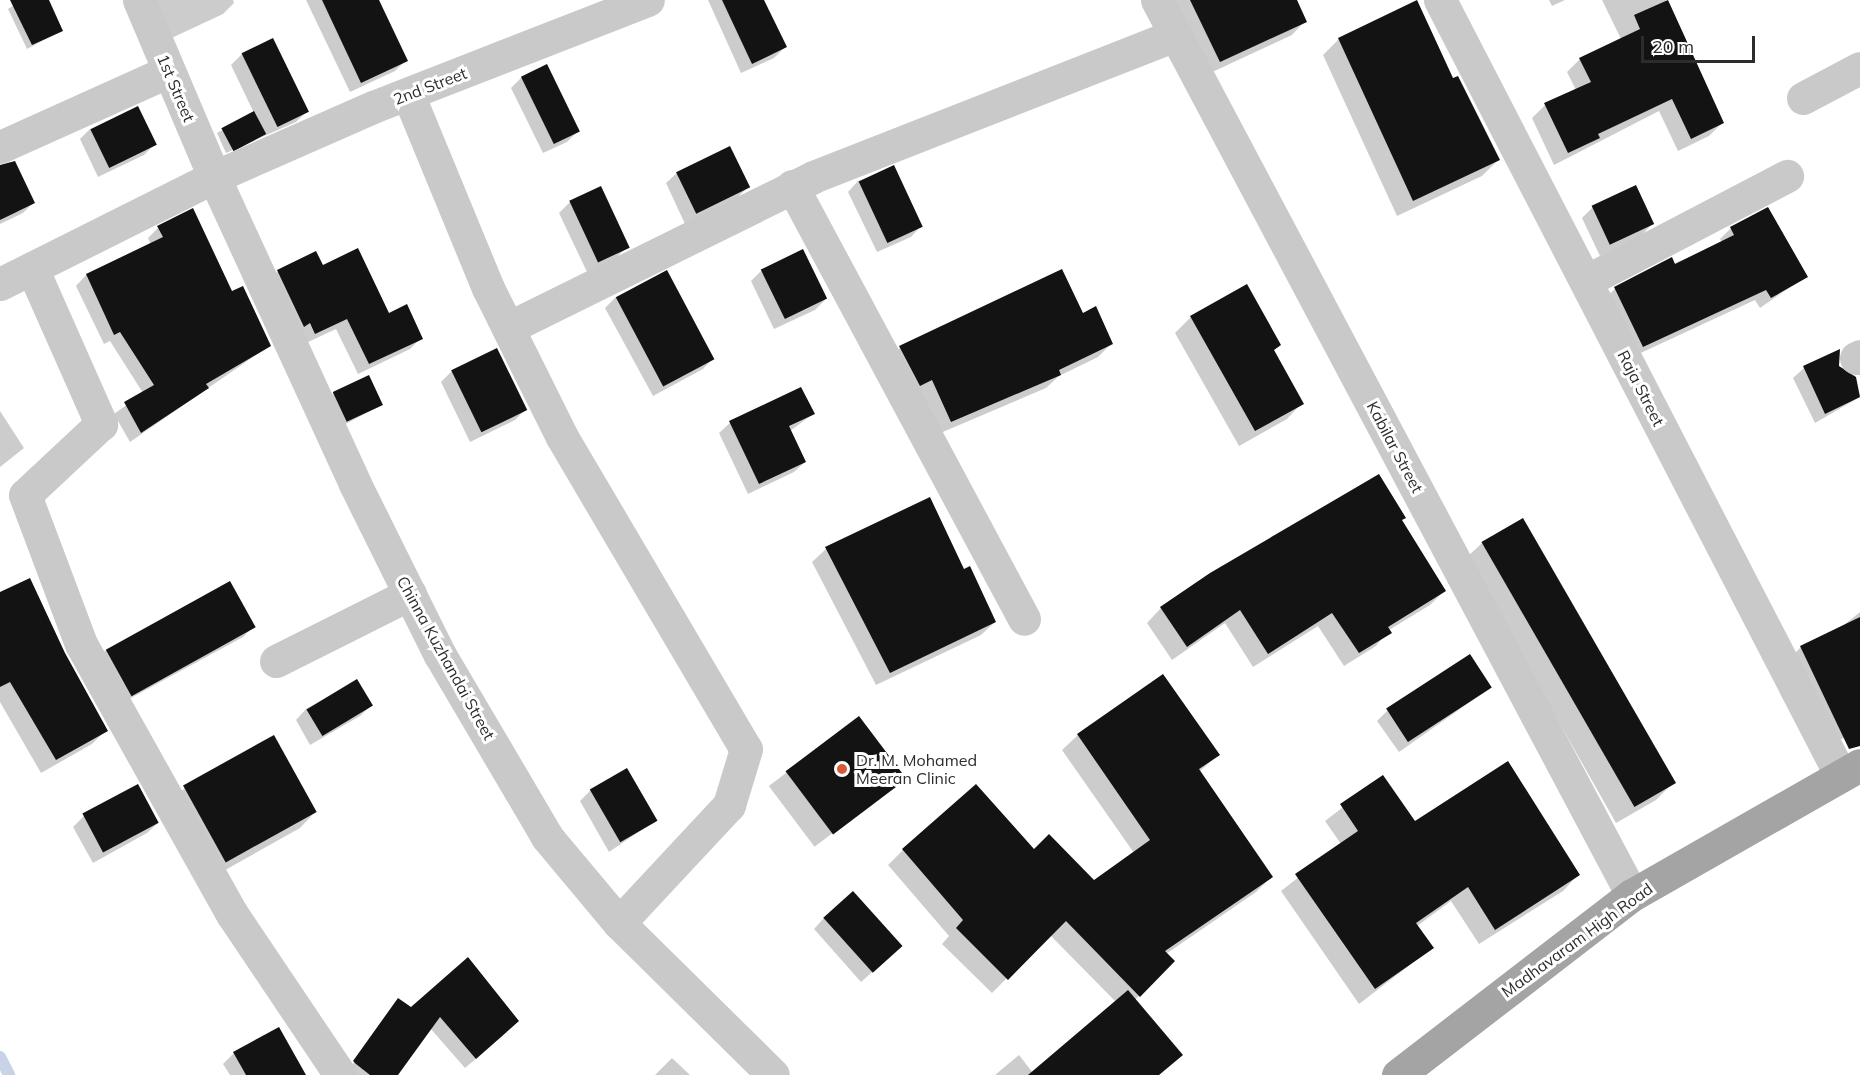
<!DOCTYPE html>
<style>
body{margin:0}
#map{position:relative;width:1860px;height:1075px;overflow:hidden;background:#fff;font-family:Mulish,sans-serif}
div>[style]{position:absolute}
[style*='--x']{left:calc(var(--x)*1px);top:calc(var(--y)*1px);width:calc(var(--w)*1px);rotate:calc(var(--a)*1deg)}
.shadow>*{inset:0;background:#0003;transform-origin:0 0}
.stream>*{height:12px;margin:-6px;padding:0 6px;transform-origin:6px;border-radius:6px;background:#c8d3e7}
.building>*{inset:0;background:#131313;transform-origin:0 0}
.minor>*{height:33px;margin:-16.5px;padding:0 16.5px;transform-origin:16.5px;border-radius:16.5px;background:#c9c9c9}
.major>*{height:33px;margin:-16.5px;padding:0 16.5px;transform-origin:16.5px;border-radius:16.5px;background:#a4a4a4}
.dots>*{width:16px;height:16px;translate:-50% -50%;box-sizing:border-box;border:3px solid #fff;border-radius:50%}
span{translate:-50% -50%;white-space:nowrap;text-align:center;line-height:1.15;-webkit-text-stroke:6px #fff;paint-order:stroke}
.street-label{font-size:16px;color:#2c2c2c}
.poi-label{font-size:16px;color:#2c2c2c}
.left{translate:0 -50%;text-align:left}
.scale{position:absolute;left:1641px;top:36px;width:114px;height:27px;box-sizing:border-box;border:3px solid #2c2c2c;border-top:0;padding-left:8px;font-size:18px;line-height:21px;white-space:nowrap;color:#2c2c2c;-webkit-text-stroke:4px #fff;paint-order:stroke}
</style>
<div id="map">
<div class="shadow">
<i style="clip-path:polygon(22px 0,47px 0,61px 31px,27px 49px,8px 9px)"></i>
<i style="clip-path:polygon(156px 0,233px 0,234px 3px,223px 14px,163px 42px)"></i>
<i style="clip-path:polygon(306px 0,377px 0,406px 60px,395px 71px,350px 92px)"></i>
<i style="clip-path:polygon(708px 0,763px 0,785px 47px,774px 58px,741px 73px)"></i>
<i style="clip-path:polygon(1164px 0,1295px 0,1305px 21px,1292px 35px,1206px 75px)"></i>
<i style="clip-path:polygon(1549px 0,1565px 0,1552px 6px)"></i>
<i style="clip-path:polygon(1602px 0,1666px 0,1722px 123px,1709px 136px,1678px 151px,1659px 111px,1554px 165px,1532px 118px,1545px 105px,1576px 90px,1567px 72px,1580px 59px,1621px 39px)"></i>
<i style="clip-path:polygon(1339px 39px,1453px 80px,1498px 160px,1482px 176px,1397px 216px,1323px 55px)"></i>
<i style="clip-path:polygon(242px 54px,307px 111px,296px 122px,226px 153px,217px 133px,254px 113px,231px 65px)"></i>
<i style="clip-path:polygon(522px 77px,578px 131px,567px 142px,543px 153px,511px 88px)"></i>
<i style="clip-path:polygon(90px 129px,155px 144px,144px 155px,98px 177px,80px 139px)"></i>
<i style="clip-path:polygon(0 167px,34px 202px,23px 213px,0 224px)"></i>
<i style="clip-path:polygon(893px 167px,921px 226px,911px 237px,877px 252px,848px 192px,858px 181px)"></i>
<i style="clip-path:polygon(677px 173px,748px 187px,737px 198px,685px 224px,666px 183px)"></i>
<i style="clip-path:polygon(570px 202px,628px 246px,617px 257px,587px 272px,559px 213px)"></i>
<i style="clip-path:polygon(1593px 207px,1652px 224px,1642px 235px,1600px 256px,1582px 218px)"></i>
<i style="clip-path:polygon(158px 228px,232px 293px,269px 346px,130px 442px,114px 414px,143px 393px,110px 341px,104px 344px,76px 286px,86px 275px,151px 245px,148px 238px)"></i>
<i style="clip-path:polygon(1731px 228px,1806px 276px,1760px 308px,1755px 300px,1632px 357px,1604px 299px,1615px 289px,1722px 243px,1720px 239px)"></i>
<i style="clip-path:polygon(322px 267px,388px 315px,421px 338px,410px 349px,358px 374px,336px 329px,304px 344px,267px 282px,278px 271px)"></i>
<i style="clip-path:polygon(762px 270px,826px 299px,815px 310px,774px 329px,751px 281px)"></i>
<i style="clip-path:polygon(616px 297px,713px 358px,703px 369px,653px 396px,605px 308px)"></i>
<i style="clip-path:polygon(1082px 315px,1111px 344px,1098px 357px,1059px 376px,1046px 388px,938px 434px,887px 361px,900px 348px)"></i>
<i style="clip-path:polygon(1191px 317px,1273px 351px,1302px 403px,1287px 419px,1239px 446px,1175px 333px)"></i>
<i style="clip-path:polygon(1804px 368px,1838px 368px,1855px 378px,1860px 397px,1815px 423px,1793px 378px)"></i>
<i style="clip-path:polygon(452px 371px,526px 409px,515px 420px,470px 442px,441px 382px)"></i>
<i style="clip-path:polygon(334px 393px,381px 405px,342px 426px,329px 398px)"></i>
<i style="clip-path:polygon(0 411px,24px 448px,0 467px)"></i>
<i style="clip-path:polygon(813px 414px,790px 431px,805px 462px,794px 472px,748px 494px,719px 433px,730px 423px)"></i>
<i style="clip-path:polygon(1401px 521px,1444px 591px,1430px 605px,1389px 630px,1376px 646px,1344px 666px,1318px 626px,1253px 667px,1225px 623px,1172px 660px,1147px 623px,1161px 608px)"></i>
<i style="clip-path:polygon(1482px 543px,1672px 784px,1656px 800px,1616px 823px,1466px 558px)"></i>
<i style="clip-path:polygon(826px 549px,963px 571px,995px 622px,981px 635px,876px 685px,812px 562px)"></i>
<i style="clip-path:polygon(0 594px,63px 654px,106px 730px,92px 744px,41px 773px,0 702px)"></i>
<i style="clip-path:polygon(1860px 612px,1860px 730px,1831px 744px,1790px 658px,1801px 647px,1844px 625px)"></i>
<i style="clip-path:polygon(254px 626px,243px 637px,120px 704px,95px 661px,106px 650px)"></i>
<i style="clip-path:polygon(1163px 676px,1218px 755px,1199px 772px,1271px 877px,1256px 892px,1166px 954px,1173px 961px,1134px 1001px,1181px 1055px,1159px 1075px,995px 1075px,1019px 1055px,1033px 1073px,1116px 1002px,1050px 935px,992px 993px,942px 944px,949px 936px,888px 865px,903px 850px,1034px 851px,1094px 882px,1134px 853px,1062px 750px,1078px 735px)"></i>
<i style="clip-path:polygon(357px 681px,371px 706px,360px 716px,310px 745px,296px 720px,306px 709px)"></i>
<i style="clip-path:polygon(1490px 688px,1399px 752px,1377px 721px,1388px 710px)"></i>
<i style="left:859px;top:718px;width:76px;height:113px;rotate:53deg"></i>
<i style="clip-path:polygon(1382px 777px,1414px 823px,1578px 875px,1563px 891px,1479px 944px,1451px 901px,1417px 926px,1432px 948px,1359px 1004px,1281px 891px,1341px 844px,1325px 821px)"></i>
<i style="clip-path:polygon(137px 786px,158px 823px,147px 833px,93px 863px,73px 827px,84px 816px)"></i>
<i style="clip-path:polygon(185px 788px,315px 812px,300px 828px,211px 878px,169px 804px)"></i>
<i style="clip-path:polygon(591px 790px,656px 820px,609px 852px,580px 801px)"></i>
<i style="clip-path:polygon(824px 918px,889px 957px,861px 982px,814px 929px)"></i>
<i style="clip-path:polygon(398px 1000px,411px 1009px,507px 1032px,465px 1068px,430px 1028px,397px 1075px,345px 1075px)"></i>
<i style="clip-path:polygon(234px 1053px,304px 1075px,230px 1075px,223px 1064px)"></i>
<i style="clip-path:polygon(672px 1058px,690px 1075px,655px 1075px)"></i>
</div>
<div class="stream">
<i style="--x:0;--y:1057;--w:20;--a:63"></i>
</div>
<div class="building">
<i style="clip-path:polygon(10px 0,49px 0,63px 31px,32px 45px)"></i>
<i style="clip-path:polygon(322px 0,379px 0,408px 61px,361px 83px)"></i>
<i style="clip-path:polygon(722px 0,764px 0,787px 47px,752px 64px)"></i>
<i style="clip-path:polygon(1190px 0,1297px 0,1307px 22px,1220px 62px)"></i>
<i style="clip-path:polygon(1417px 0,1453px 78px,1458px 76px,1500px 160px,1413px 201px,1338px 38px)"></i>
<i style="clip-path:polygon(1668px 0,1724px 123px,1691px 139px,1672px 99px,1598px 134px,1600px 138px,1568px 153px,1544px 103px,1591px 82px,1579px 58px,1640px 29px,1634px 15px)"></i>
<i style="left:273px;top:38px;width:82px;height:35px;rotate:64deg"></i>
<i style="left:547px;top:64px;width:75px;height:29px;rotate:64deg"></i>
<i style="left:138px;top:106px;width:43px;height:53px;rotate:64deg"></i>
<i style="left:254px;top:111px;width:26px;height:37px;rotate:62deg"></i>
<i style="left:730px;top:146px;width:46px;height:60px;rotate:64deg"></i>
<i style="clip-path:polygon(15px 161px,35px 203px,0 220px,0 165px)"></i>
<i style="left:894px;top:165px;width:68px;height:39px;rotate:65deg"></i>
<i style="left:1636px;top:185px;width:43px;height:49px;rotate:65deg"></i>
<i style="left:601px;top:186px;width:68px;height:35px;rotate:65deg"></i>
<i style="clip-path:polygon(1768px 207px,1808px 277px,1771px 298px,1766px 290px,1643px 347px,1614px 287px,1672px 257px,1675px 264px,1734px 235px,1730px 227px)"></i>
<i style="clip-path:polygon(193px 208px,232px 291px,243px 286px,271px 346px,206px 384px,209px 388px,141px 433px,124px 402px,154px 385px,120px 332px,114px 335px,86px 274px,163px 237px,157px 226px)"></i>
<i style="clip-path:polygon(358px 248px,389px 313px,407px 304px,423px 339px,369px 364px,347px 319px,315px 334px,310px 323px,304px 327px,277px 270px,316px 251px,323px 265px)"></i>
<i style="left:803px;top:249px;width:55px;height:47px;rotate:64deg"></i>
<i style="clip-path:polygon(1062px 269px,1083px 313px,1096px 306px,1113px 344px,1059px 370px,1061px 375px,951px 422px,932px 380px,920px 386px,899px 346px)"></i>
<i style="left:667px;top:270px;width:101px;height:58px;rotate:62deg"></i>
<i style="clip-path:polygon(1247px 284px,1281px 345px,1274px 350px,1304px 404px,1255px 431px,1190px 316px)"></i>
<i style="left:497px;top:348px;width:69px;height:51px;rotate:64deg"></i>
<i style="clip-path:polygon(1840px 349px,1839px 366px,1856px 377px,1860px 397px,1825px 414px,1803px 366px)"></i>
<i style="left:369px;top:375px;width:33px;height:40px;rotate:65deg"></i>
<i style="clip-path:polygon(801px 387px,815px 414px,789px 426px,806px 462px,759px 484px,729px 421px)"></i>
<i style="clip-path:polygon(1379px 474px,1406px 518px,1402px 520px,1446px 591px,1388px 627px,1392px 633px,1359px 653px,1332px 613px,1268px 654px,1240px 610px,1187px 647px,1160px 607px,1210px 573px)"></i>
<i style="clip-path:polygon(930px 497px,964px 569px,970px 566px,996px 622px,890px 673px,825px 547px)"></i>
<i style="left:1523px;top:518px;width:306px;height:48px;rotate:60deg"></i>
<i style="clip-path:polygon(30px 578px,65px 653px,108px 731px,56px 760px,10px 682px,0 687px,0 592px)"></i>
<i style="left:230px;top:581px;width:53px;height:142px;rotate:61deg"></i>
<i style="clip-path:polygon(1860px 617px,1860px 746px,1849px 749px,1800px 646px)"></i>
<i style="left:1470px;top:654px;width:40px;height:100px;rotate:57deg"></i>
<i style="clip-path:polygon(1163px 674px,1220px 755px,1199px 769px,1273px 877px,1165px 951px,1175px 961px,1140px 997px,1066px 921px,1008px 980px,956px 928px,963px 920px,902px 849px,976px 784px,1034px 849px,1049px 834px,1094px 880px,1150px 840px,1077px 734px)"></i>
<i style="left:357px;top:679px;width:31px;height:59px;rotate:59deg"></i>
<i style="left:859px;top:716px;width:79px;height:92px;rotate:53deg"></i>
<i style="left:274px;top:735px;width:88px;height:104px;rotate:61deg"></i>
<i style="clip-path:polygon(1508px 761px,1580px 875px,1495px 930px,1468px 887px,1416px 923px,1434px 948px,1375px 989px,1295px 874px,1358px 831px,1340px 804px,1383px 775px,1415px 821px)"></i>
<i style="left:627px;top:768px;width:61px;height:43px;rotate:60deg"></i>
<i style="left:138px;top:784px;width:44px;height:63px;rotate:62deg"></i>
<i style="left:853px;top:891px;width:74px;height:40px;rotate:48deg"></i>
<i style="clip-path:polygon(468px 957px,519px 1021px,476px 1059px,440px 1017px,398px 1075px,370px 1075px,356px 1064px,353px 1061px,398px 998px,411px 1007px)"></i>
<i style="clip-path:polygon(1128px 990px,1183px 1055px,1159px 1075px,1028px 1075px)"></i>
<i style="clip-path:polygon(279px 1027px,306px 1075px,246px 1075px,233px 1052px)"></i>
</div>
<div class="minor">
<i style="--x:139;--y:0;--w:192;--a:67"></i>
<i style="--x:214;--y:177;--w:338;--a:65.3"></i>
<i style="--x:355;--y:484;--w:191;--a:63.6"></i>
<i style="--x:440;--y:655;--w:211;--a:59.5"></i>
<i style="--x:547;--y:837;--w:112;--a:50.1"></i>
<i style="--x:619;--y:923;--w:216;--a:44.6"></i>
<i style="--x:1157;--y:0;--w:1013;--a:62.04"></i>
<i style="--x:1440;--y:0;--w:873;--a:62.67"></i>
<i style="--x:408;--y:94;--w:210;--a:67.6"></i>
<i style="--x:488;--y:288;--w:166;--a:63.6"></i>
<i style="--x:562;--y:437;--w:362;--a:59.5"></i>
<i style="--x:746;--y:749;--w:59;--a:106.9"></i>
<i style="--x:729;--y:805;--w:161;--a:133"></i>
<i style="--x:1803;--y:98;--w:64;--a:-27.8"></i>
<i style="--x:0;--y:147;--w:185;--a:-24.2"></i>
<i style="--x:792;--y:186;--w:491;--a:61.8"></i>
<i style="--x:32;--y:268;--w:171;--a:66.1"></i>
<i style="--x:101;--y:424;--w:104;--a:136.9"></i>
<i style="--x:25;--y:495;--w:159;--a:69.4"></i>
<i style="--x:81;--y:644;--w:309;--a:60.8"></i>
<i style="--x:232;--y:914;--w:194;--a:56.1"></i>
<i style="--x:1586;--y:281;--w:227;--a:-27.6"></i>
<i style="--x:0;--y:284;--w:239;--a:-26.6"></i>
<i style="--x:214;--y:177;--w:174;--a:-23.8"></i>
<i style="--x:373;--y:107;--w:295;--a:-21.3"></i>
<i style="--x:508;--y:328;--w:340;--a:-26.3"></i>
<i style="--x:813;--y:177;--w:390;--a:-21.4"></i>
<i style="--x:1856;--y:358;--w:4;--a:-27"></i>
<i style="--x:276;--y:661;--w:150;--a:-26.6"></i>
</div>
<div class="major">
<i style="--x:1398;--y:1075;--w:295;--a:-37.6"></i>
<i style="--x:1632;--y:895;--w:262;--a:-29.7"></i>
</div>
<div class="dots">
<i style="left:842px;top:769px;background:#d5593c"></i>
</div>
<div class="street-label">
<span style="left:430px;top:86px;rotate:-21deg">2nd Street</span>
<span style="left:176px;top:88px;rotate:67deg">1st Street</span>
<span style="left:1641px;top:388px;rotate:63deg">Raja Street</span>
<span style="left:1395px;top:447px;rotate:62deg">Kabilar Street</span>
<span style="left:446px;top:658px;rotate:61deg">Chinna Kuzhandai Street</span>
<span style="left:1577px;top:940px;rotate:-36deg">Madhavaram High Road</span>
</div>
<div class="poi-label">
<span class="left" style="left:856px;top:769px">Dr. M. Mohamed<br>Meeran Clinic</span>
</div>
<div class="scale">20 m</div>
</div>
